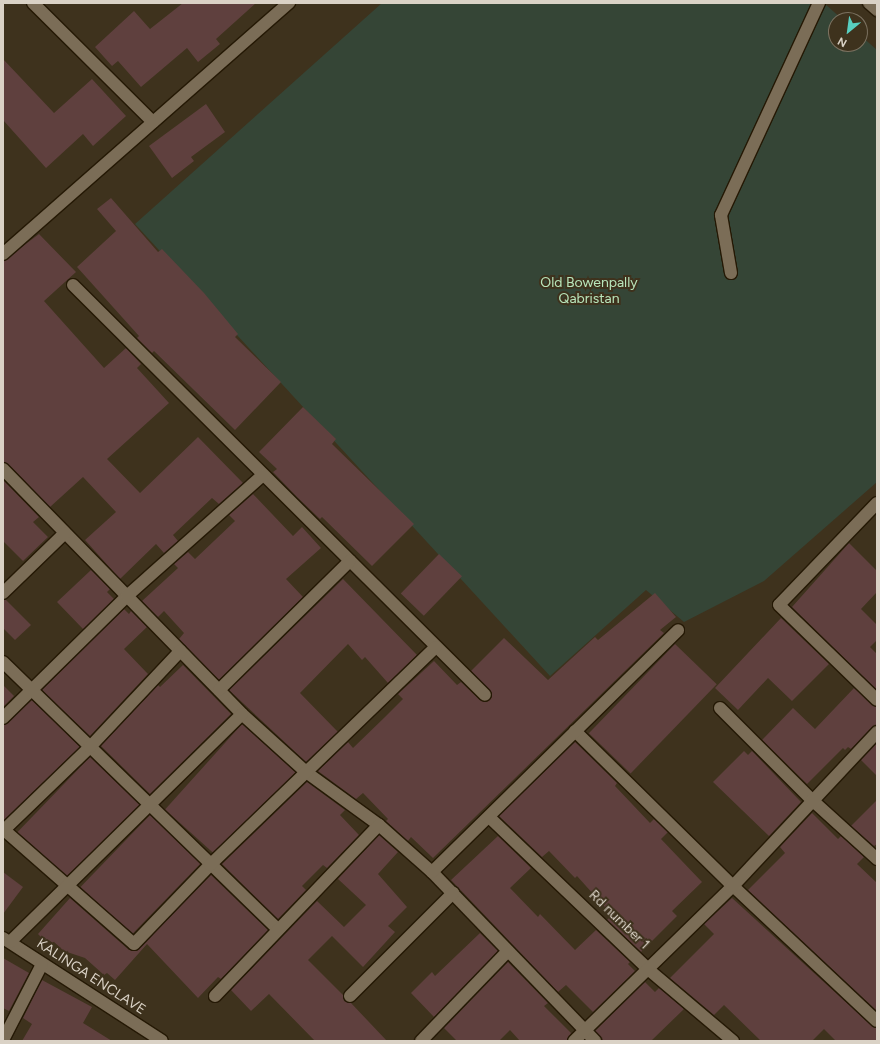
<!DOCTYPE html>
<style>
body{margin:0}
#map{position:relative;width:880px;height:1044px;overflow:hidden;background:#3e321d;font-family:Figtree,sans-serif}
div>[style]{position:absolute}
[style*='--x']{left:calc(var(--x)*1px);top:calc(var(--y)*1px);width:calc(var(--w)*1px);rotate:calc(var(--a)*1deg)}
.green>*{inset:0;background:#354536}
.building>*{inset:0;background:#5f403e;transform-origin:0 0}
.roads{filter:drop-shadow(1px 0 #251905) drop-shadow(-1px 0 #251905) drop-shadow(0 1px #251905) drop-shadow(0 -1px #251905)}
.minor>*{height:12px;margin:-6px;padding:0 6px;transform-origin:6px;border-radius:6px;background:#7b6d57}
span{translate:-50% -50%;white-space:nowrap;text-align:center;line-height:1.15;-webkit-text-stroke:4px #3e321d;paint-order:stroke}
.park-label{font-size:14px;color:#b8e5bb}
.street-label{font-size:14px;color:#dad2c6}
.frame{position:absolute;inset:0;border:4px solid #dad2c6;pointer-events:none}
.north{position:absolute;left:828px;top:12px;width:40px;height:40px;box-sizing:border-box;background:#3e321d;border:1px solid #7c7261;border-radius:50%;rotate:209deg;font-size:11px;font-weight:700;line-height:16px;text-align:center;color:#dad2c6}
.north::after{content:'';display:block;margin:auto;width:14px;height:18px;background:#58cec0;clip-path:polygon(50% 0,100% 100%,50% 72%,0 100%)}
</style>
<div id="map">
<div class="green">
<i style="clip-path:polygon(382px 3px,824px 3px,843px 20px,836px 20px,836px 44px,860px 44px,860px 35px,877px 50px,877px 482px,764px 581px,684px 622px,646px 590px,550px 676px,135px 224px)"></i>
</div>
<div class="building">
<i style="clip-path:polygon(183px 3px,256px 3px,216px 39px,220px 44px,198px 62px,187px 48px,141px 87px,118px 61px,112px 66px,95px 47px,134px 11px,150px 29px)"></i>
<i style="clip-path:polygon(3px 59px,54px 113px,92px 79px,126px 116px,93px 146px,83px 134px,46px 168px,3px 120px)"></i>
<i style="clip-path:polygon(206px 104px,225px 132px,191px 157px,194px 161px,172px 178px,149px 146px)"></i>
<i style="clip-path:polygon(111px 198px,158px 252px,162px 249px,204px 293px,238px 334px,235px 337px,281px 382px,235px 430px,154px 351px,152px 353px,137px 338px,139px 336px,77px 267px,116px 231px,97px 209px)"></i>
<i style="clip-path:polygon(39px 234px,76px 272px,44px 301px,104px 368px,126px 348px,141px 364px,137px 368px,169px 403px,107px 459px,140px 493px,198px 437px,243px 483px,219px 504px,212px 498px,173px 535px,178px 541px,164px 553px,156px 544px,120px 579px,85px 540px,116px 512px,83px 477px,50px 507px,8px 464px,3px 462px,3px 261px)"></i>
<i style="clip-path:polygon(303px 407px,336px 439px,332px 444px,414px 524px,372px 566px,322px 517px,320px 519px,297px 497px,273px 472px,277px 469px,259px 452px)"></i>
<i style="clip-path:polygon(3px 480px,39px 517px,33px 522px,48px 537px,23px 561px,3px 541px)"></i>
<i style="clip-path:polygon(253px 494px,293px 536px,302px 527px,321px 548px,286px 579px,303px 597px,219px 680px,179px 639px,184px 633px,164px 611px,158px 617px,142px 601px,178px 568px,174px 564px,188px 552px,195px 559px,235px 521px,229px 515px)"></i>
<i style="clip-path:polygon(849px 543px,877px 571px,877px 592px,861px 609px,877px 625px,877px 640px,870px 647px,877px 654px,877px 690px,792px 607px)"></i>
<i style="left:439px;top:554px;width:32px;height:55px;rotate:44deg"></i>
<i style="clip-path:polygon(91px 570px,110px 589px,107px 592px,114px 599px,83px 629px,57px 602px)"></i>
<i style="clip-path:polygon(343px 579px,417px 655px,388px 683px,365px 657px,362px 660px,348px 644px,300px 693px,338px 732px,306px 762px,229px 690px)"></i>
<i style="clip-path:polygon(655px 593px,676px 617px,660px 630px,664px 633px,433px 858px,411px 837px,408px 841px,386px 821px,388px 819px,363px 793px,356px 799px,318px 771px,348px 742px,353px 748px,386px 716px,403px 699px,398px 694px,434px 661px,457px 685px,461px 682px,480px 700px,487px 702px,492px 697px,492px 693px,471px 671px,504px 638px,548px 680px,595px 637px,598px 640px)"></i>
<i style="clip-path:polygon(3px 600px,6px 600px,31px 625px,15px 640px,3px 628px)"></i>
<i style="clip-path:polygon(124px 609px,129px 614px,131px 611px,147px 627px,124px 649px,148px 674px,90px 736px,42px 690px)"></i>
<i style="clip-path:polygon(781px 618px,829px 664px,792px 701px,768px 678px,738px 710px,715px 688px)"></i>
<i style="left:675px;top:644px;width:58px;height:124px;rotate:44deg"></i>
<i style="clip-path:polygon(183px 665px,231px 714px,150px 794px,101px 746px,158px 685px,160px 687px)"></i>
<i style="clip-path:polygon(3px 685px,14px 696px,3px 707px)"></i>
<i style="clip-path:polygon(854px 688px,877px 707px,877px 725px,872px 727px,851px 749px,848px 747px,845px 750px,843px 748px,807px 784px,762px 740px,793px 708px,815px 729px)"></i>
<i style="clip-path:polygon(32px 700px,80px 747px,4px 820px,3px 725px)"></i>
<i style="left:242px;top:724px;width:72px;height:115px;rotate:42deg"></i>
<i style="clip-path:polygon(575px 742px,617px 783px,615px 786px,650px 823px,654px 819px,668px 832px,661px 839px,702px 882px,672px 911px,677px 916px,641px 952px,607px 920px,612px 915px,577px 876px,575px 878px,549px 851px,542px 857px,499px 816px)"></i>
<i style="clip-path:polygon(877px 743px,877px 776px,861px 760px)"></i>
<i style="clip-path:polygon(744px 751px,748px 755px,752px 751px,801px 802px,769px 836px,713px 782px)"></i>
<i style="left:90px;top:757px;width:69px;height:105px;rotate:44deg"></i>
<i style="clip-path:polygon(307px 782px,345px 810px,340px 815px,359px 835px,327px 868px,323px 865px,302px 886px,306px 890px,278px 919px,222px 864px)"></i>
<i style="clip-path:polygon(877px 800px,877px 844px,874px 846px,851px 826px)"></i>
<i style="clip-path:polygon(812px 813px,838px 839px,841px 836px,864px 857px,857px 864px,877px 883px,877px 1011px,748px 890px,785px 853px,780px 847px)"></i>
<i style="left:150px;top:815px;width:70px;height:100px;rotate:44deg"></i>
<i style="clip-path:polygon(379px 835px,398px 852px,378px 874px,407px 907px,388px 926px,395px 932px,363px 967px,332px 936px,308px 960px,343px 995px,344px 1001px,351px 1003px,387px 1041px,315px 1041px,269px 994px,251px 1011px,231px 990px,317px 901px,344px 927px,366px 905px,338px 879px)"></i>
<i style="clip-path:polygon(498px 836px,531px 868px,510px 888px,538px 917px,540px 914px,575px 950px,596px 930px,630px 962px,628px 964px,635px 971px,593px 1012px,566px 985px,558px 992px,451px 880px)"></i>
<i style="clip-path:polygon(3px 872px,23px 887px,3px 914px)"></i>
<i style="clip-path:polygon(211px 875px,268px 930px,221px 979px,218px 977px,198px 998px,147px 944px,115px 980px,107px 973px,104px 975px,85px 958px,64px 951px,54px 942px,50px 946px,38px 934px,70px 898px,129px 950px,137px 951px)"></i>
<i style="clip-path:polygon(732px 898px,872px 1026px,877px 1028px,877px 1041px,836px 1041px,824px 1029px,812px 1041px,761px 1041px,724px 1005px,714px 1015px,670px 978px,714px 934px,704px 924px)"></i>
<i style="clip-path:polygon(480px 933px,498px 951px,434px 1017px,411px 993px,432px 972px,435px 976px)"></i>
<i style="clip-path:polygon(3px 958px,29px 973px,9px 1011px,3px 1008px)"></i>
<i style="clip-path:polygon(508px 962px,548px 1003px,544px 1006px,571px 1033px,567px 1041px,520px 1041px,510px 1030px,499px 1041px,457px 1041px,444px 1028px)"></i>
<i style="clip-path:polygon(42px 980px,92px 1007px,83px 1023px,112px 1041px,22px 1041px,32px 1024px,23px 1018px)"></i>
<i style="clip-path:polygon(645px 982px,655px 992px,659px 988px,684px 1009px,651px 1041px,602px 1041px,595px 1031px)"></i>
</div>
<div class="roads">
<div class="minor">
<i style="--x:33;--y:3;--w:169;--a:44.8"></i>
<i style="--x:869;--y:3;--w:11;--a:41"></i>
<i style="--x:3;--y:254;--w:381;--a:-41.3"></i>
<i style="--x:731;--y:273;--w:59;--a:-99.8"></i>
<i style="--x:721;--y:215;--w:234;--a:-65.2"></i>
<i style="--x:73;--y:285;--w:581;--a:44.86"></i>
<i style="--x:3;--y:469;--w:342;--a:45.7"></i>
<i style="--x:242;--y:714;--w:86;--a:42.2"></i>
<i style="--x:306;--y:772;--w:90;--a:36"></i>
<i style="--x:379;--y:825;--w:71;--a:41.6"></i>
<i style="--x:432;--y:872;--w:235;--a:46"></i>
<i style="--x:877;--y:503;--w:141;--a:133.9"></i>
<i style="--x:779;--y:605;--w:136;--a:44.1"></i>
<i style="--x:3;--y:593;--w:86;--a:-44.1"></i>
<i style="--x:3;--y:662;--w:382;--a:44.2"></i>
<i style="--x:219;--y:690;--w:184;--a:-44.6"></i>
<i style="--x:720;--y:708;--w:130;--a:45"></i>
<i style="--x:812;--y:800;--w:88;--a:42.2"></i>
<i style="--x:3;--y:718;--w:174;--a:-44.5"></i>
<i style="--x:127;--y:596;--w:182;--a:-41.7"></i>
<i style="--x:575;--y:731;--w:221;--a:44.5"></i>
<i style="--x:733;--y:886;--w:197;--a:43.2"></i>
<i style="--x:489;--y:817;--w:221;--a:43.7"></i>
<i style="--x:649;--y:970;--w:110;--a:40.2"></i>
<i style="--x:3;--y:829;--w:174;--a:41.3"></i>
<i style="--x:134;--y:944;--w:110;--a:-46.1"></i>
<i style="--x:210;--y:865;--w:314;--a:-44"></i>
<i style="--x:4;--y:830;--w:120;--a:-44"></i>
<i style="--x:90;--y:747;--w:132;--a:-46.8"></i>
<i style="--x:432;--y:872;--w:345;--a:-44.5"></i>
<i style="--x:3;--y:938;--w:189;--a:32.9"></i>
<i style="--x:10;--y:942;--w:325;--a:-44.5"></i>
<i style="--x:215;--y:996;--w:237;--a:-46.2"></i>
<i style="--x:350;--y:996;--w:146;--a:-45"></i>
<i style="--x:3;--y:1040;--w:85;--a:-62.8"></i>
<i style="--x:421;--y:1041;--w:125;--a:-46"></i>
<i style="--x:574;--y:1041;--w:222;--a:-44.3"></i>
<i style="--x:733;--y:886;--w:211;--a:-46.9"></i>
</div>
</div>
<div class="park-label">
<span style="left:589px;top:291px">Old Bowenpally<br>Qabristan</span>
</div>
<div class="street-label">
<span style="left:619px;top:920px;rotate:44deg">Rd number 1</span>
<span style="left:91px;top:977px;rotate:33deg">KALINGA ENCLAVE</span>
</div>
<div class="frame"></div>
<div class="north">N</div>
</div>
